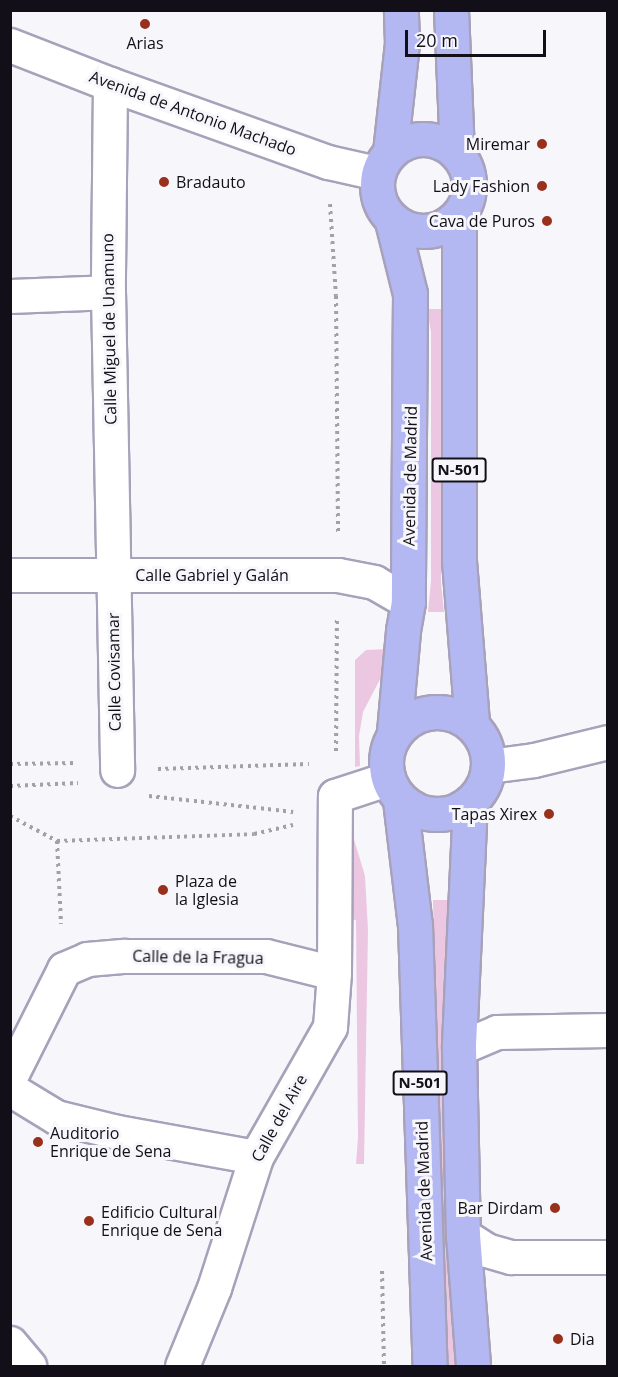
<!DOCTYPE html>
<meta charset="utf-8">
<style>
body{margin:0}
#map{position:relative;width:618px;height:1377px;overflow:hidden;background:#f7f6fb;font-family:"Open Sans",sans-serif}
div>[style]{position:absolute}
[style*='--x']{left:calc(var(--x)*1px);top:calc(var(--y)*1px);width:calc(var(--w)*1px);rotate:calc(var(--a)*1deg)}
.green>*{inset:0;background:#ebc7e1}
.path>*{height:4px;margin-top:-2px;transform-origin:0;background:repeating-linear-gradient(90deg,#a3a1a8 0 3px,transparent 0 7.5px)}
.roads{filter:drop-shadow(2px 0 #a8a1ba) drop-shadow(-2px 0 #a8a1ba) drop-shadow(0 2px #a8a1ba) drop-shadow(0 -2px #a8a1ba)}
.pedestrian>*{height:33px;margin:-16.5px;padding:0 16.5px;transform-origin:16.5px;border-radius:16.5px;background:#fff}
.minor>*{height:33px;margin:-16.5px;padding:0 16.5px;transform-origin:16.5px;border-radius:16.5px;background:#fff}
.trunk>*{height:33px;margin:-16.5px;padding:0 16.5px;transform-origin:16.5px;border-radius:16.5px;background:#b3b8f2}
.trunk>.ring{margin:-16.5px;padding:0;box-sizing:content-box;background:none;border:33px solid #b3b8f2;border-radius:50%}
.dots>*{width:16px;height:16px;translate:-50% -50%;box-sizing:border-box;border:3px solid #f7f6fb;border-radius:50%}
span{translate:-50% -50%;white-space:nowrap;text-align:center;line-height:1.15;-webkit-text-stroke:6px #f7f6fb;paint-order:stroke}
.shield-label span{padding:2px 4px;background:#f7f6fb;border:2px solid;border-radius:4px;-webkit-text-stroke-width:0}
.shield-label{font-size:15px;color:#120f18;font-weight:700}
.poi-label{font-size:16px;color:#120f18}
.right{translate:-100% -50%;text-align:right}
.left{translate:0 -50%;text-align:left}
.street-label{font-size:16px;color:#120f18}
.frame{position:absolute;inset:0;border:12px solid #120f18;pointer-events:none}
.scale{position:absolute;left:405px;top:30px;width:141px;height:27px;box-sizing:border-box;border:3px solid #120f18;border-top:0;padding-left:8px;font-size:18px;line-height:21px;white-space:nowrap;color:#120f18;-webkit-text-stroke:4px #f7f6fb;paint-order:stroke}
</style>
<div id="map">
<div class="green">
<i style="clip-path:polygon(427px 309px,442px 309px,441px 582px,444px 612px,428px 612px,431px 581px,431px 332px)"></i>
<i style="clip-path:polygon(388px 649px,388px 664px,363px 712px,359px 736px,360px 766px,355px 767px,355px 660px,366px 650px)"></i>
<i style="clip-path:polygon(350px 826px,365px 876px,368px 930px,364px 1164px,356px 1164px,358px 1137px,356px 920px,349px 919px)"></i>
<i style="clip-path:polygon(433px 900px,449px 900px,445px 986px,450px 1292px,456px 1366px,449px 1366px,441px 1292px)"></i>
</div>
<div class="path">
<i style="--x:330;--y:204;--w:92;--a:86.3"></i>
<i style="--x:336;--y:296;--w:239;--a:89.5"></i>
<i style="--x:336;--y:751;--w:133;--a:-89.6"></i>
<i style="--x:10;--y:764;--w:66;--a:-0.9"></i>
<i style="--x:158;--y:769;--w:151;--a:-1.9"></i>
<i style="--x:10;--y:786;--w:68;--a:-2.5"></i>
<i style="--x:149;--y:796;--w:145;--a:6.3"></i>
<i style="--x:10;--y:816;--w:53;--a:28"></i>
<i style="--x:57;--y:841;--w:197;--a:-2"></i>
<i style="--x:254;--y:834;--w:40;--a:-13"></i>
<i style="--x:57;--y:841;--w:83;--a:87.2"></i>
<i style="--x:382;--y:1271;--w:95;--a:88.8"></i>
</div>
<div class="roads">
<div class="pedestrian">
<i style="--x:10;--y:1077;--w:121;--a:-63.4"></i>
<i style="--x:10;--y:1089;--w:54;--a:31.3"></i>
<i style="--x:56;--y:1117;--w:63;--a:13.8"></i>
<i style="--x:117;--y:1132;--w:141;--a:10.2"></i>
<i style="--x:10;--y:1343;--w:30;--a:50"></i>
</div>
<div class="minor">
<i style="--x:10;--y:45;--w:107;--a:21.3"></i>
<i style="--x:110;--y:84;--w:232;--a:19.7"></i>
<i style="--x:328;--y:162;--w:50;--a:12.7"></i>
<i style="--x:110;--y:84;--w:208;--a:90.6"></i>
<i style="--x:108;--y:292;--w:478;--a:88.9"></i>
<i style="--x:10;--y:296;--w:98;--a:-2.3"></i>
<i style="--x:10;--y:575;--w:328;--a:0"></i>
<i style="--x:338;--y:575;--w:37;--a:11"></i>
<i style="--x:374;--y:582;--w:39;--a:30"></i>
<i style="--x:489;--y:766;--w:45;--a:-7.6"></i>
<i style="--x:534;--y:760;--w:76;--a:-13.7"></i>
<i style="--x:64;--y:969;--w:25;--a:-23"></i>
<i style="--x:87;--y:959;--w:38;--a:-5"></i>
<i style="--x:125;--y:956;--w:141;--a:0"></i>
<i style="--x:266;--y:956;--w:70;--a:14"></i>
<i style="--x:459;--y:1048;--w:41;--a:-22.8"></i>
<i style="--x:497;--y:1032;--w:111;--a:-1"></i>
<i style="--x:463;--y:1235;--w:27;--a:33"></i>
<i style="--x:486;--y:1250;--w:26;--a:16"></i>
<i style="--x:511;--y:1257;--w:97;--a:0"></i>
<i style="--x:182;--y:1366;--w:84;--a:-67.7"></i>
<i style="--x:214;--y:1288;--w:138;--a:-72.2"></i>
<i style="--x:256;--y:1157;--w:150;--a:-60.4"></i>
<i style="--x:330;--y:1027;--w:54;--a:-85.8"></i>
<i style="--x:334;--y:973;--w:177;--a:-89.7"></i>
<i style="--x:335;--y:796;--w:55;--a:-18.1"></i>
</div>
<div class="trunk">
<i style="--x:451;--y:10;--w:144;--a:87.6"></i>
<i class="ring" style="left:377px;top:139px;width:59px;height:59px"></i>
<i style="--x:390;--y:152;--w:110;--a:-83.7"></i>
<i style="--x:402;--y:43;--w:33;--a:-92"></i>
<i style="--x:459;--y:216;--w:345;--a:90"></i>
<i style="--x:459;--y:561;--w:164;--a:85.4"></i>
<i style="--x:392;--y:221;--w:75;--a:76.1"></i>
<i style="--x:410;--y:294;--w:308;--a:90.4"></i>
<i style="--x:408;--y:602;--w:29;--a:100"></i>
<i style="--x:403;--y:631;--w:101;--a:95.1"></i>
<i class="ring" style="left:386px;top:712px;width:69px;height:69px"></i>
<i style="--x:400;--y:800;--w:126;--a:83.2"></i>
<i style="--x:415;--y:925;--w:441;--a:88.1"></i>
<i style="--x:470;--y:802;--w:246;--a:92.6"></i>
<i style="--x:459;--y:1048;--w:187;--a:88.8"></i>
<i style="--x:463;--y:1235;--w:131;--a:85.6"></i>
</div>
</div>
<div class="dots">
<i style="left:145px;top:24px;background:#99301c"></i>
<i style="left:542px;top:144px;background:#99301c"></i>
<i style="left:164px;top:182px;background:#99301c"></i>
<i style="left:542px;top:186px;background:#99301c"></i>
<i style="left:547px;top:221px;background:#99301c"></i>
<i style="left:549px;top:814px;background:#99301c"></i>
<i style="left:163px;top:890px;background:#99301c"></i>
<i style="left:38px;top:1142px;background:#99301c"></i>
<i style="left:555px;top:1208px;background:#99301c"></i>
<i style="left:89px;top:1221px;background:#99301c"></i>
<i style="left:558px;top:1339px;background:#99301c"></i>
</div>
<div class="shield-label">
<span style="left:459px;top:470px">N-501</span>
<span style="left:420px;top:1083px">N-501</span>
</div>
<div class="poi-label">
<span style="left:145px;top:43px">Arias</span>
<span class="right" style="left:530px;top:144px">Miremar</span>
<span class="left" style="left:176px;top:182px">Bradauto</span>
<span class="right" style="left:530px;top:186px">Lady Fashion</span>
<span class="right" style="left:535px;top:221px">Cava de Puros</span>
<span class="right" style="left:537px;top:814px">Tapas Xirex</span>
<span class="left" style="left:175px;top:890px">Plaza de<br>la Iglesia</span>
<span class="left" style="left:50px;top:1142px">Auditorio<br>Enrique de Sena</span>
<span class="right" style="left:543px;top:1208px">Bar Dirdam</span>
<span class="left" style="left:101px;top:1221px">Edificio Cultural<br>Enrique de Sena</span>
<span class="left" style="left:570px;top:1339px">Dia</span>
</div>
<div class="street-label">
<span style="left:193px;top:113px;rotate:20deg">Avenida de Antonio Machado</span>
<span style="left:109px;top:329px;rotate:-91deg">Calle Miguel de Unamuno</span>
<span style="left:410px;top:476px;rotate:-89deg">Avenida de Madrid</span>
<span style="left:212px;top:575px">Calle Gabriel y Galán</span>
<span style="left:114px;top:672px;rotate:-91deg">Calle Covisamar</span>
<span style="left:198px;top:957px;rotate:1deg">Calle de la Fragua</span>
<span style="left:279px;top:1118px;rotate:-61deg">Calle del Aire</span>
<span style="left:424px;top:1191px;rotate:-92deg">Avenida de Madrid</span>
</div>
<div class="frame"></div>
<div class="scale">20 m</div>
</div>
